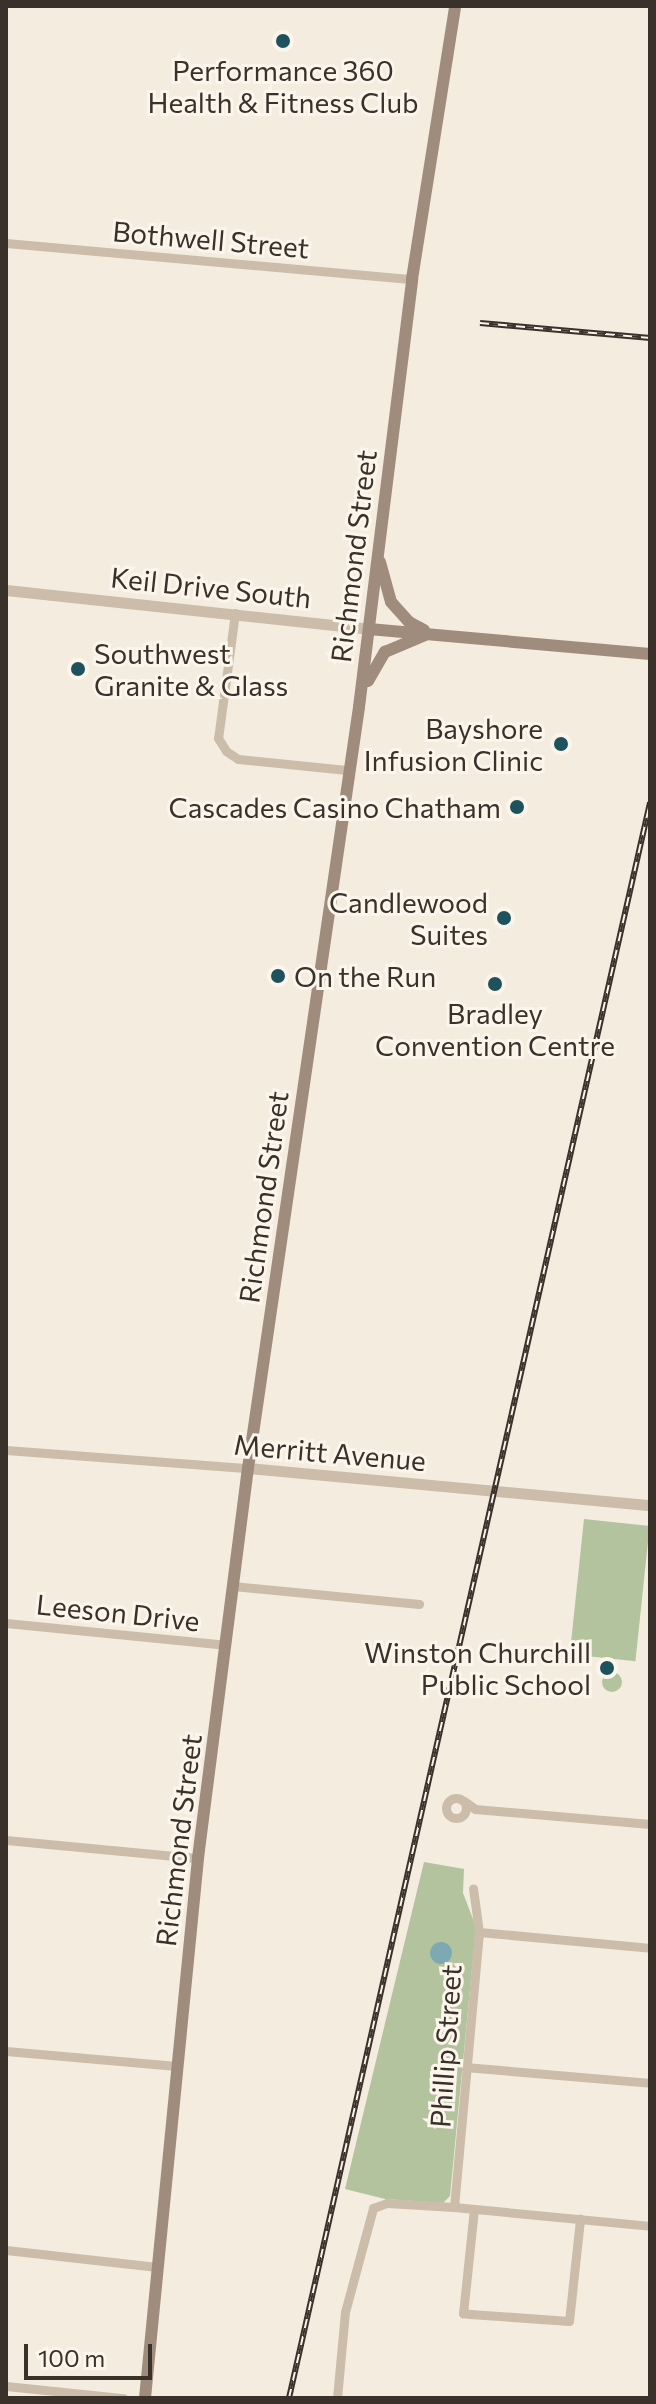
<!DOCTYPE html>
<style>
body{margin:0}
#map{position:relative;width:656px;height:2404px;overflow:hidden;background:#f4ecdf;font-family:Commissioner,sans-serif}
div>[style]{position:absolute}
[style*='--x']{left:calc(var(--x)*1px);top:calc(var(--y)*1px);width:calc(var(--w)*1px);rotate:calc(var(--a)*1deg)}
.green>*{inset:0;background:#b3c39e;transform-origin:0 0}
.round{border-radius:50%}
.water>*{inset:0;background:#7daab2}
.minor>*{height:9px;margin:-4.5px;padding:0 4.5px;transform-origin:4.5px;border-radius:4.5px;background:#ccbdaa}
.minor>.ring{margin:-4.5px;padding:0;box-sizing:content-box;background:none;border:9px solid #ccbdaa;border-radius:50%}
.tertiary>*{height:11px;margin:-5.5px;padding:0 5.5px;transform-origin:5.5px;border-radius:5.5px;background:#ccbdaa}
.secondary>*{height:12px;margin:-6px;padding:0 6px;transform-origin:6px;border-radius:6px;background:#a08c7c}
.rail>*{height:6px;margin-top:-3px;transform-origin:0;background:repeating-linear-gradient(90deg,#fbf5ec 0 9px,#3a312a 0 18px);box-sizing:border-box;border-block:2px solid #3a312a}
.dots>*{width:22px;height:22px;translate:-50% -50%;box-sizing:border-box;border:4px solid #fbf5ec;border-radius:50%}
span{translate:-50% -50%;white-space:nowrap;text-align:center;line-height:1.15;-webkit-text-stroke:6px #fbf5ec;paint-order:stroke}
.poi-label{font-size:28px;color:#3a312a}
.left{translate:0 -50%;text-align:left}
.right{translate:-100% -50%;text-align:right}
.street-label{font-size:28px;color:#3a312a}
.frame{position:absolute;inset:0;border:8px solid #3a312a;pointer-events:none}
.scale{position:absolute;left:24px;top:2344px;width:128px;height:36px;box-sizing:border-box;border:4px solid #3a312a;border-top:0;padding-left:10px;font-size:24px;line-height:28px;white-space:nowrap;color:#3a312a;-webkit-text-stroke:6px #fbf5ec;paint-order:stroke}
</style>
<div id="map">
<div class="green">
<i style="left:584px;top:1519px;width:66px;height:136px;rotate:6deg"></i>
<i class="round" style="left:602px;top:1672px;width:20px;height:20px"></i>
<i style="clip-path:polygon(424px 1862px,464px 1869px,463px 1893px,476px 1927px,450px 2196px,443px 2203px,385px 2199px,345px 2189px)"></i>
</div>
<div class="water">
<i class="round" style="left:430px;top:1942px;width:22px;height:22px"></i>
</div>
<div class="minor">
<i style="--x:6;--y:243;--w:408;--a:5.1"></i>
<i style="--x:235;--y:613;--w:126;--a:97.7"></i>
<i style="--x:218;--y:738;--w:15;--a:58"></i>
<i style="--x:226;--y:751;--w:14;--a:34"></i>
<i style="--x:238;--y:759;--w:109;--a:5.8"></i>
<i style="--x:6;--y:1450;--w:243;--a:4.3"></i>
<i style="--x:233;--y:1586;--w:187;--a:5.5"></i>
<i style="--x:6;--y:1623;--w:220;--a:5.7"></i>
<i class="ring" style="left:446px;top:1798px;width:11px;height:11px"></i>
<i style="--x:464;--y:1801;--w:14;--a:36"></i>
<i style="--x:475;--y:1809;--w:176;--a:4.9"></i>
<i style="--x:6;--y:1840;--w:193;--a:5.4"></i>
<i style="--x:479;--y:1932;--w:172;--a:5.3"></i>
<i style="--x:6;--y:2051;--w:171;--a:5"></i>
<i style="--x:465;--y:2067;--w:186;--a:4.9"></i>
<i style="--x:454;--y:2207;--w:276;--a:-84.8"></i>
<i style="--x:479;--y:1932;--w:44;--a:-97.8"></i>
<i style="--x:474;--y:2209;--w:105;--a:96"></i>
<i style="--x:463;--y:2313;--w:7;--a:8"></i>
<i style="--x:470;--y:2314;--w:99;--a:4"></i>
<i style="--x:569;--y:2321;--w:103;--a:-83.8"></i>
<i style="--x:6;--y:2250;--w:152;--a:6.4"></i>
<i style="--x:6;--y:2386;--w:118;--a:5.9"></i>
<i style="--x:337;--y:2398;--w:86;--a:-84.7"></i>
<i style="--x:345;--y:2312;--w:108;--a:-74.9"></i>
<i style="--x:373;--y:2208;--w:15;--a:-20"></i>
<i style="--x:387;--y:2203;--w:67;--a:3.4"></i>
<i style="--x:454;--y:2207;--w:197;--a:5.5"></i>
</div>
<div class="tertiary">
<i style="--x:6;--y:590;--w:365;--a:6.1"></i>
<i style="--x:248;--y:1468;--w:404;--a:5.3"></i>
</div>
<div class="secondary">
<i style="--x:380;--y:562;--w:41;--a:74.6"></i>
<i style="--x:391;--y:602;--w:27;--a:48"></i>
<i style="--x:409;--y:622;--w:17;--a:28"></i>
<i style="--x:369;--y:629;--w:282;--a:5.1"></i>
<i style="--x:368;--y:681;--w:34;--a:-60"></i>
<i style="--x:385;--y:652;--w:43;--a:-23"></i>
<i style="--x:145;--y:2398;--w:543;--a:-84.39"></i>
<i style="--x:198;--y:1858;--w:393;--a:-82.7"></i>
<i style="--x:248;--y:1468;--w:769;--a:-81.7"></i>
<i style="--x:359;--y:707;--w:431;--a:-82.9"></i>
<i style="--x:412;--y:279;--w:276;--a:-81"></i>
</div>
<div class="rail">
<i style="--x:480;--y:323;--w:171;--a:5"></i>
<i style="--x:289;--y:2398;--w:1636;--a:-77.25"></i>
</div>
<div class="dots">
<i style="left:283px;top:41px;background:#1e535d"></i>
<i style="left:78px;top:669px;background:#1e535d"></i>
<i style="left:561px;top:744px;background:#1e535d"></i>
<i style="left:517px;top:807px;background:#1e535d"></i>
<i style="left:504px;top:918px;background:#1e535d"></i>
<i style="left:278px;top:976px;background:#1e535d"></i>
<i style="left:495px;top:984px;background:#1e535d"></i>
<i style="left:607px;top:1668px;background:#1e535d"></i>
</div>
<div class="poi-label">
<span style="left:283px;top:86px">Performance 360<br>Health &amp; Fitness Club</span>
<span class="left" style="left:94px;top:669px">Southwest<br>Granite &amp; Glass</span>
<span class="right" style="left:543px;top:744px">Bayshore<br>Infusion Clinic</span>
<span class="right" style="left:501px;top:807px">Cascades Casino Chatham</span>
<span class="right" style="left:488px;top:918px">Candlewood<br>Suites</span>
<span class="left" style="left:294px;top:976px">On the Run</span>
<span style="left:495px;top:1029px">Bradley<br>Convention Centre</span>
<span class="right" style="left:591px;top:1668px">Winston Churchill<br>Public School</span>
</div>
<div class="street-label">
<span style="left:211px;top:239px;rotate:5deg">Bothwell Street</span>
<span style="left:353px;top:556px;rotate:-83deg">Richmond Street</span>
<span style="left:211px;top:587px;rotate:6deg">Keil Drive South</span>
<span style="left:263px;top:1197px;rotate:-82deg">Richmond Street</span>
<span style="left:330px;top:1452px;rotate:5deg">Merritt Avenue</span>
<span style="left:118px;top:1612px;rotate:6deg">Leeson Drive</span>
<span style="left:178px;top:1840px;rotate:-83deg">Richmond Street</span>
<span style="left:445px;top:2046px;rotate:-86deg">Phillip Street</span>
</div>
<div class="frame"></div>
<div class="scale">100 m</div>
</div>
